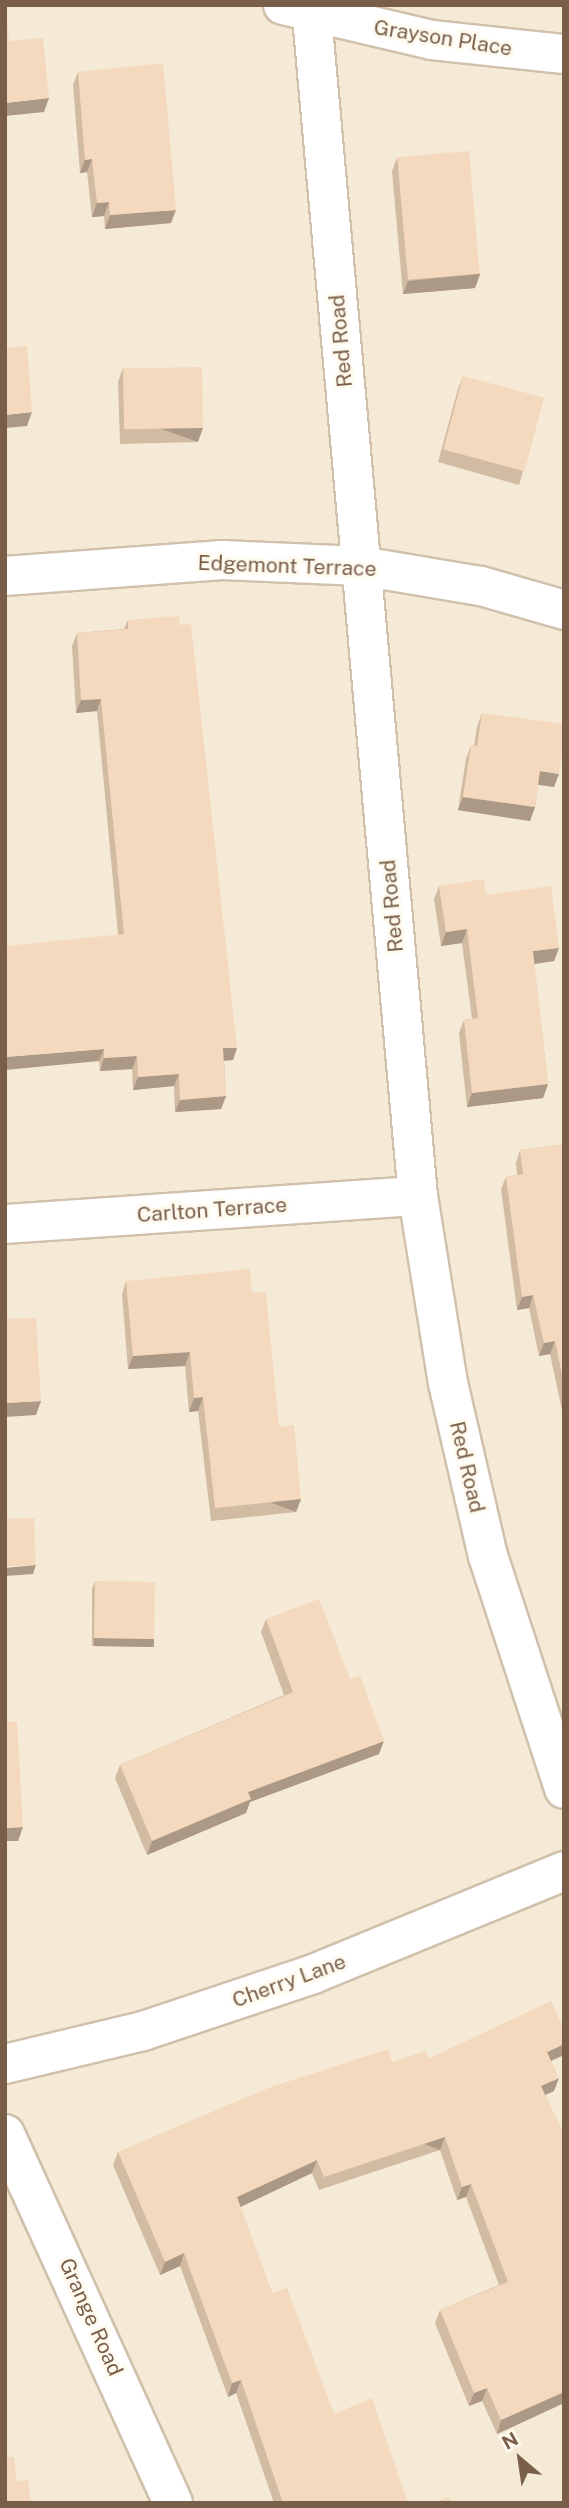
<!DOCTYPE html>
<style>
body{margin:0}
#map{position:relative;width:569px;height:2508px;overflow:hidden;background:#fdf7e8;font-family:"Public Sans",sans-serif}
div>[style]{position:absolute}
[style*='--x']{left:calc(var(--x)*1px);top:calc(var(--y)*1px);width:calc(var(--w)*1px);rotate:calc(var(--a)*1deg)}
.residential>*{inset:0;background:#f5ead5;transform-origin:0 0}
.roads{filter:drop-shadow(2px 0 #d0c0ac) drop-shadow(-2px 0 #d0c0ac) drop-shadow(0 2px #d0c0ac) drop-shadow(0 -2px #d0c0ac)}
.minor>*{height:38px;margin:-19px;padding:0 19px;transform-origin:19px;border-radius:19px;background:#fff}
.wall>*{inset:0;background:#d2bba3}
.shaded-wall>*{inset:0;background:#ab9885;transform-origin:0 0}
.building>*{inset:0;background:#f4d9be;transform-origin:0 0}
span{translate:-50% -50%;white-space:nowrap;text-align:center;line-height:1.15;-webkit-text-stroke:6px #fffaef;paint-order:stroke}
.street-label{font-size:21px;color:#795f4a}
.frame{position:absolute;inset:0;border:7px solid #795f4a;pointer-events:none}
.north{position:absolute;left:485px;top:2424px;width:70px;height:70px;-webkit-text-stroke:5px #fffaef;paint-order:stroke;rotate:331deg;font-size:19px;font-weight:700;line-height:28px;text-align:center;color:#795f4a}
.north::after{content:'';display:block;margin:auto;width:24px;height:32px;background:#795f4a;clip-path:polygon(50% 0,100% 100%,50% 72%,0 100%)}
</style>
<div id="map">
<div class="residential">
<i style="left:5px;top:5px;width:559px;height:2498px"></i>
</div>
<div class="roads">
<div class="minor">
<i style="--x:283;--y:5;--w:153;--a:13.2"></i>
<i style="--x:432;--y:40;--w:133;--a:6.1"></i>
<i style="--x:311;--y:5;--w:1196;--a:84.87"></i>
<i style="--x:418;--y:1196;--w:189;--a:80.9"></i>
<i style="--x:448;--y:1383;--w:178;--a:77"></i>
<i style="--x:488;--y:1556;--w:245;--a:71.9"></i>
<i style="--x:5;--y:576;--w:218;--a:-4.2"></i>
<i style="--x:222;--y:560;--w:139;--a:2.5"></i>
<i style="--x:361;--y:566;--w:122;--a:9.5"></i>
<i style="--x:481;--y:586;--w:86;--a:16.1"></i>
<i style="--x:5;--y:1224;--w:414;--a:-3.9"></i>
<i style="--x:5;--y:2064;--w:142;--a:-13.4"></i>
<i style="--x:143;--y:2031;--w:179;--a:-18.5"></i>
<i style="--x:313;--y:1974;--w:271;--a:-22.3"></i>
<i style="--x:5;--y:2134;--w:405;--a:65.5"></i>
</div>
</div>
<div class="wall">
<i style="clip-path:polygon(78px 72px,171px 223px,105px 229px,104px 216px,92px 217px,87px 172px,80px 173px,73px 85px)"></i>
<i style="clip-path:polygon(397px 158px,480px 274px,475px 288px,403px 294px,392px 171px)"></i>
<i style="clip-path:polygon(123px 368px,198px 442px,120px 444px,118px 382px)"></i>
<i style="clip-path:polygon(463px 376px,523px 471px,519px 485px,438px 462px,458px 389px)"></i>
<i style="clip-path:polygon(128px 620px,233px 1060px,224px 1061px,226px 1096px,221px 1109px,175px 1112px,174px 1086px,133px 1090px,132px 1069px,100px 1071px,99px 1061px,118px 934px,97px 711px,76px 713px,72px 646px,77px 633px,124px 629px)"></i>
<i style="clip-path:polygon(482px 713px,554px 787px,538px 785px,535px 807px,530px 821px,458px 810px,466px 759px,471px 745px,474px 746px,477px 727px)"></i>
<i style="clip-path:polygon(439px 886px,486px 895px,559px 948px,554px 961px,534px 964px,548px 1084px,543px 1098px,467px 1107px,459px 1033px,464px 1020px,472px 1019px,462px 943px,441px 946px,434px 899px)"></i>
<i style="clip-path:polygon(564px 1144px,564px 1420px,550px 1354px,539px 1356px,529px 1308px,517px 1310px,501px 1189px,506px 1177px,517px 1175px,516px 1163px,520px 1150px)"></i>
<i style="clip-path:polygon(126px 1281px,252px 1293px,279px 1427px,301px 1499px,296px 1512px,211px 1521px,198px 1411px,189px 1412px,185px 1366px,128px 1369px,122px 1295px)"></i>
<i style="clip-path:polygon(95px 1581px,151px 1647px,92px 1646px,92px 1589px)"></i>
<i style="clip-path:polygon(266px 1619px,379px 1754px,250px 1802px,246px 1813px,147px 1855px,115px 1778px,120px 1765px,284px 1695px,261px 1632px)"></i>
<i style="clip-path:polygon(564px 2055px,551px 2061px,554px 2091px,545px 2095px,564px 2135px,564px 2403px,497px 2434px,482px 2401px,469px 2406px,435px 2323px,440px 2310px,499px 2285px,466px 2197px,457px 2200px,440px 2150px,319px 2190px,312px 2173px,240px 2207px,272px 2293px,334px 2414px,408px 2503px,274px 2503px,236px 2393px,228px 2397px,180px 2266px,160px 2275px,113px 2165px,118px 2152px,392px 2062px,428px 2059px)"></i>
</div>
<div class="shaded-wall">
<i style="clip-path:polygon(49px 98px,44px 112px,5px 116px,5px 103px)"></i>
<i style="clip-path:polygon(92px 159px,87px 172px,80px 173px,85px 160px)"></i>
<i style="clip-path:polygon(109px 202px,104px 216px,92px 217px,97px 203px)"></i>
<i style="clip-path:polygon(176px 210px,171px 223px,105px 229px,110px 215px)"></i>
<i style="clip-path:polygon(480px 274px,475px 288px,403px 294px,408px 281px)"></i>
<i style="clip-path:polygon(32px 412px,27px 426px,5px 428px,5px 415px)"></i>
<i style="left:203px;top:428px;width:15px;height:78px;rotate:110deg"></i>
<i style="clip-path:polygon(101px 699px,97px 711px,76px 713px,81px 700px)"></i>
<i style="clip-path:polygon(540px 771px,559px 774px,554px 787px,535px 784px)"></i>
<i style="clip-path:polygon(463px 797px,535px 807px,530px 821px,458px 810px)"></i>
<i style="clip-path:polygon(467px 929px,462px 943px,441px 946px,446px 932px)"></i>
<i style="clip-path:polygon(559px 948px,554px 961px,528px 965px,533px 951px)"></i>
<i style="clip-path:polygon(223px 1048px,237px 1048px,233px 1060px,218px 1061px)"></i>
<i style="clip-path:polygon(104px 1049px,99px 1061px,5px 1070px,5px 1057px)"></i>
<i style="clip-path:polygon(137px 1056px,132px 1069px,100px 1071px,104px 1058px)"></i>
<i style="clip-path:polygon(179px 1074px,174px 1086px,133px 1090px,138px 1077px)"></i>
<i style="clip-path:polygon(548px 1084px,543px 1098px,467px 1107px,472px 1093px)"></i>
<i style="clip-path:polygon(226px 1096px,221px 1109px,175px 1112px,180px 1100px)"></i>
<i style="clip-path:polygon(533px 1295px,529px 1308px,517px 1310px,522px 1297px)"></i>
<i style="clip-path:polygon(555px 1341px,550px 1354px,539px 1356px,544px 1343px)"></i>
<i style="clip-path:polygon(190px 1352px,185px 1366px,128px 1369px,133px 1356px)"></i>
<i style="clip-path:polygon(203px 1397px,198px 1411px,189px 1412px,194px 1398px)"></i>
<i style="clip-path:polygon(41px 1401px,36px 1415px,5px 1417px,5px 1403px)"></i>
<i style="left:301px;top:1499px;width:14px;height:86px;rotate:111deg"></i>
<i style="clip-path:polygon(36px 1565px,33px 1574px,5px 1576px,5px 1568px)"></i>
<i style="left:94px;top:1638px;width:60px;height:8px;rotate:1deg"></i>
<i style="clip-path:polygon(384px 1741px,379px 1754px,250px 1802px,246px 1813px,147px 1855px,152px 1841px,248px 1792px)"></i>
<i style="clip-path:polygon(23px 1827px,18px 1841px,5px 1841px,5px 1828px)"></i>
<i style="clip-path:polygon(564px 2044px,564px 2055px,542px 2065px,547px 2052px)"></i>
<i style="clip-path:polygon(559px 2078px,554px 2091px,536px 2099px,541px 2086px)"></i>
<i style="left:445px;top:2137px;width:14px;height:127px;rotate:111deg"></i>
<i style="clip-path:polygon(317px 2160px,312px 2173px,232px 2211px,237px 2197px)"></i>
<i style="clip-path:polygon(471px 2184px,466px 2197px,457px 2200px,462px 2187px)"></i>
<i style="clip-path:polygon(184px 2253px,180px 2266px,160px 2275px,165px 2262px)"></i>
<i style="clip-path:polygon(241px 2380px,236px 2393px,228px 2397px,232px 2383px)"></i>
<i style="clip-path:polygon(487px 2388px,482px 2401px,469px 2406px,474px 2393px)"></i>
<i style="clip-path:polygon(564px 2392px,564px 2403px,497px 2434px,501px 2420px)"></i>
</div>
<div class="building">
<i style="clip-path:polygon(5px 21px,7px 21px,9px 41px,43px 38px,49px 98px,5px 103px)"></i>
<i style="clip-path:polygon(163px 63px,176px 210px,110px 215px,109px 202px,97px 203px,92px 159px,85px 160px,78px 72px)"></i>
<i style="left:469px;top:151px;width:123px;height:72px;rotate:85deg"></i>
<i style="clip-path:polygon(27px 346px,32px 412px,5px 415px,5px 348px)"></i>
<i style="left:202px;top:367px;width:61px;height:79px;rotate:89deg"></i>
<i style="left:463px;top:376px;width:84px;height:76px;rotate:15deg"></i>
<i style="clip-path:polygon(179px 616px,180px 625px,191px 624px,237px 1048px,223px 1048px,226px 1096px,180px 1100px,179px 1074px,138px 1077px,137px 1056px,104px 1058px,104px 1049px,5px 1057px,5px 946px,124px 934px,101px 699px,81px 700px,77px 633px,128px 629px,128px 620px)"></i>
<i style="clip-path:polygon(482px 713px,564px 724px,564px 739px,559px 774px,540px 771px,535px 807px,463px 797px,471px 745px,477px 746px)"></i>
<i style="clip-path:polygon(484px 879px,486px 895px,551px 886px,559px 948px,533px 951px,548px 1084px,472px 1093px,464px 1020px,478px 1018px,467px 929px,446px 932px,439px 886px)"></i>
<i style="clip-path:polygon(564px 1144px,564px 1384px,555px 1341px,544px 1343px,533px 1295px,522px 1297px,506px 1177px,523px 1174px,520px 1150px)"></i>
<i style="clip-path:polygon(250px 1269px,252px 1293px,266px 1292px,279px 1427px,294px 1425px,301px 1499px,215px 1508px,203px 1397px,194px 1398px,190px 1352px,133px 1356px,126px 1281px)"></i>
<i style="clip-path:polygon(36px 1318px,41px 1401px,5px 1403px,5px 1319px)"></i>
<i style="left:34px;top:1518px;width:47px;height:29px;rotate:88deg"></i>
<i style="left:95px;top:1581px;width:60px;height:57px;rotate:1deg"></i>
<i style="clip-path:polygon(319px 1599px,350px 1679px,360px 1676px,384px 1741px,248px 1792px,251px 1799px,152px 1841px,120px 1765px,293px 1692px,266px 1619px)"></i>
<i style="clip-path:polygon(5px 1722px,17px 1722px,23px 1827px,5px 1828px)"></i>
<i style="clip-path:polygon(551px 2001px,564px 2029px,564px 2044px,547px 2052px,559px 2078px,541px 2086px,564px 2135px,564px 2392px,501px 2420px,487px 2388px,474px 2393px,440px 2310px,508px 2282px,471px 2184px,462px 2187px,445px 2137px,324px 2177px,317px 2160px,237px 2197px,272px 2293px,287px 2288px,334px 2414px,372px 2398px,408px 2503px,283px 2503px,241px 2380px,232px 2383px,184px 2253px,165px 2262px,118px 2152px,268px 2088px,388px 2049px,392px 2062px,426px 2051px,428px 2059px)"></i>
<i style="clip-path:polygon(14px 2457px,17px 2482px,28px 2480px,31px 2503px,5px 2503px,5px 2458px)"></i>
<i style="clip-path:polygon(449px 2497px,451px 2503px,432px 2503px)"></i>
</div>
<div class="street-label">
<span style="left:443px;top:38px;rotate:9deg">Grayson Place</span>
<span style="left:341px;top:341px;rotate:-95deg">Red Road</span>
<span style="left:287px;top:566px;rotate:2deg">Edgemont Terrace</span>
<span style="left:392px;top:906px;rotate:-95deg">Red Road</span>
<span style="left:212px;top:1210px;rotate:-4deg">Carlton Terrace</span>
<span style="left:467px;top:1467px;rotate:77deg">Red Road</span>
<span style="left:289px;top:1981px;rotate:-20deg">Cherry Lane</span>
<span style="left:91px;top:2317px;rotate:66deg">Grange Road</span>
</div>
<div class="frame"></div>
<div class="north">N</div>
</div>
